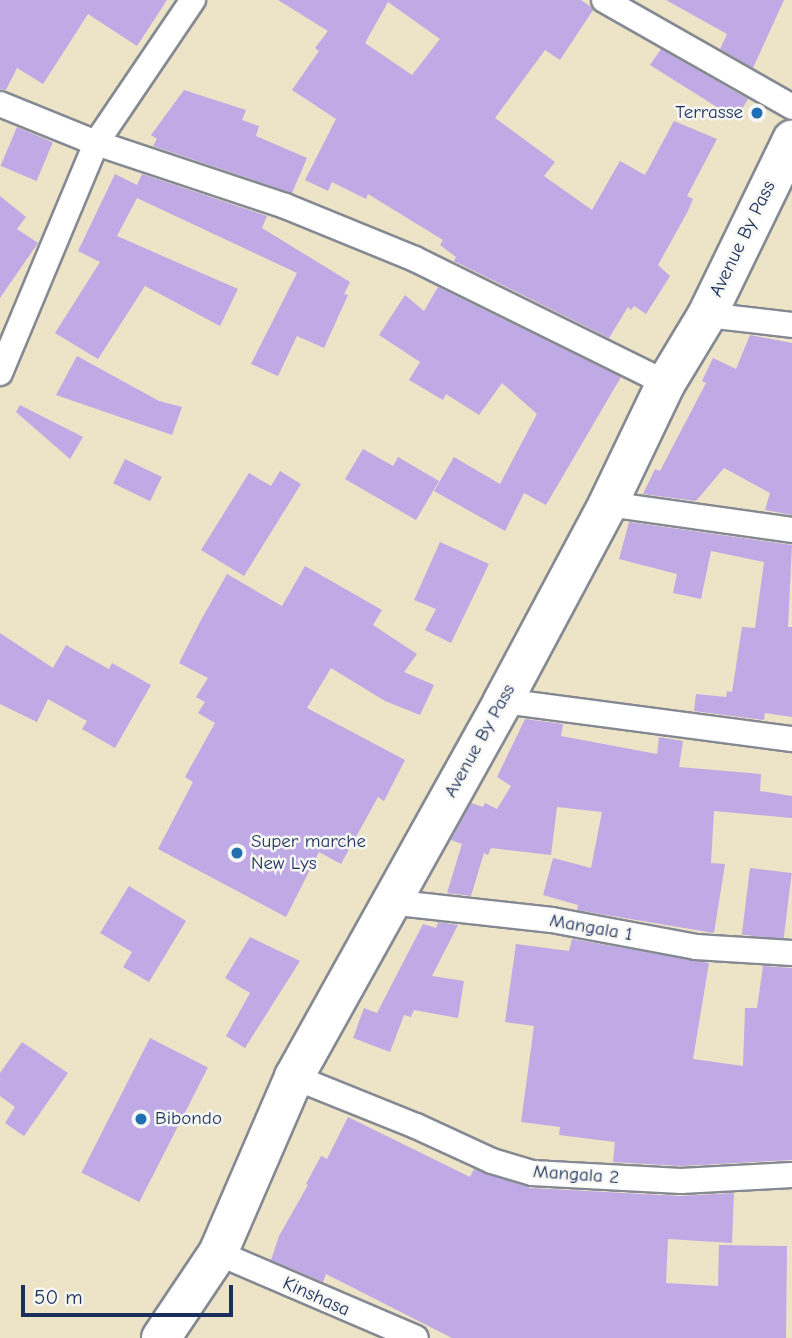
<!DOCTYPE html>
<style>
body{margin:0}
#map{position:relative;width:792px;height:1338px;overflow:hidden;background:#ede3c7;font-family:"Comic Neue",sans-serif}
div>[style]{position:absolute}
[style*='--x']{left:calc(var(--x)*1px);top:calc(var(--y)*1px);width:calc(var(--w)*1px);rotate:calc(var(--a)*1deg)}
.building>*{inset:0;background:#bfaae5;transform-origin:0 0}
.roads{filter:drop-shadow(2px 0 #848992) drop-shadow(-2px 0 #848992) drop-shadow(0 2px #848992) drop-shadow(0 -2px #848992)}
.street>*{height:24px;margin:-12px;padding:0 12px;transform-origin:12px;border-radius:12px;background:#fff}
.highway>*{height:38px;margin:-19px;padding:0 19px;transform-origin:19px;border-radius:19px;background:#fff}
.dots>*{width:19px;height:19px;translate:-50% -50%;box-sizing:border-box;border:4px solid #f6f6f2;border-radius:50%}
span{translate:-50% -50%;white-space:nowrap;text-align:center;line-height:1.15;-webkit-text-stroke:5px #f6f6f2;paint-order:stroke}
.poi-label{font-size:19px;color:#1b2f5e}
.right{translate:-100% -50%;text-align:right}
.left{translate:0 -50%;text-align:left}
.street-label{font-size:19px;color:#1b2f5e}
.scale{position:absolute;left:21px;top:1285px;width:212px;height:32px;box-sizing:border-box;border:4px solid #1b2f5e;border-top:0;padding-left:9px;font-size:21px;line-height:24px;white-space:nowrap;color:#1b2f5e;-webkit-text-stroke:5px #f6f6f2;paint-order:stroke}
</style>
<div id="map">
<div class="building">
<i style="clip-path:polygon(0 0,167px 0,137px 46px,88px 14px,43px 84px,17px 68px,6px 90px,0 89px)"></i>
<i style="clip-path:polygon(evenodd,278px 0,581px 0,591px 7px,593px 10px,560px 60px,545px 50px,495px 118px,555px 162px,544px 176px,592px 210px,620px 161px,645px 175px,674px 121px,717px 139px,687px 196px,693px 199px,688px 211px,658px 265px,670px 276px,646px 314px,634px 306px,631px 310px,628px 307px,609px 338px,454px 261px,456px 257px,440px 245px,443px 240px,368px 194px,366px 199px,332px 182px,328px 191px,305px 180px,336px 119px,292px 90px,319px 51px,315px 48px,328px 31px,278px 0,388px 2px,440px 39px,412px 75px,365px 43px,388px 2px)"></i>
<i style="clip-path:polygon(666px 0,784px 0,753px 68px,720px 49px,727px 34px)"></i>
<i style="clip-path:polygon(661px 49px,748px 99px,736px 119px,650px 65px)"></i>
<i style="clip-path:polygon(184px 90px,246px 110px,242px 120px,259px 126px,256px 136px,307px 158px,292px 193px,153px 146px,157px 139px,151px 135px)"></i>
<i style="left:17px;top:127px;width:39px;height:42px;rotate:23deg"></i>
<i style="clip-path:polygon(115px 174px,137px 185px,142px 174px,267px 216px,262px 228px,350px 282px,344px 294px,348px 295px,324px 348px,297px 336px,278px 376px,251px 364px,297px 273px,137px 198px,117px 236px,238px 289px,220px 326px,145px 286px,98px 359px,55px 333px,100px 262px,78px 251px)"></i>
<i style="clip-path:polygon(0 196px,26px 217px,17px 229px,38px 243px,0 298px)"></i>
<i style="clip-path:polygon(438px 287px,621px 377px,546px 505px,524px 493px,505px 531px,434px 491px,454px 457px,500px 484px,537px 414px,502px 383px,479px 415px,446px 394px,443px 400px,409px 380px,420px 362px,379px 335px,405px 295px,424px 311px)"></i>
<i style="clip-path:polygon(750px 335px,792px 343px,792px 515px,765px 510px,770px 493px,724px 468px,696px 501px,643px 494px,655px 469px,660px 471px,706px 383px,702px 381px,713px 358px,736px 369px)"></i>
<i style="clip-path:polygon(77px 356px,159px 401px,182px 407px,172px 435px,56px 395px)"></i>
<i style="clip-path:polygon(20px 405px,83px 437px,70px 459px,16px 412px)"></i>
<i style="clip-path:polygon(363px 449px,393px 466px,398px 457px,439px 481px,416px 520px,345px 479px)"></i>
<i style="left:125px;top:459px;width:41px;height:27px;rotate:26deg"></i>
<i style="clip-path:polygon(280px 471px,301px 484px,244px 576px,201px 550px,249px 473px,271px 486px)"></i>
<i style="clip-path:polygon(629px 522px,792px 545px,788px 627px,792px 627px,792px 717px,765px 713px,764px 720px,694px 711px,696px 694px,726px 697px,727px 691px,732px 692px,742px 627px,755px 628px,764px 562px,711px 551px,701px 599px,673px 593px,677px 574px,619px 559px)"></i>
<i style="clip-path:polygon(440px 542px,489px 564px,451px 643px,425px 630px,436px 609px,414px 600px)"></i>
<i style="clip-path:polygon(305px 566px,382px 610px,373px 625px,417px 654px,404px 672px,434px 685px,420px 715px,385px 701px,331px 668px,307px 708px,405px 760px,384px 801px,378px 797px,341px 864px,319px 852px,286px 917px,158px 849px,193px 782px,185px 777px,215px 723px,198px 713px,205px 702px,196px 697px,208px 678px,179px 663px,200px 622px,227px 574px,282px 606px)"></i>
<i style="clip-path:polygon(0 633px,53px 668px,66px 645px,109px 669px,112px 663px,151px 685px,115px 748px,82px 729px,87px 721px,48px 699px,37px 722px,0 704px)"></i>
<i style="clip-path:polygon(525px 719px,563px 724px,561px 736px,657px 754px,659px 737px,683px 741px,679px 767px,761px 774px,760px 791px,792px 796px,792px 818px,714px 811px,711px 863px,725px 864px,714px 933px,577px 910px,578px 905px,543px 895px,553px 858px,591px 868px,602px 812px,557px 807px,551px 855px,491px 848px,488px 855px,484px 853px,471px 896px,447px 893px,462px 844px,451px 840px,471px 803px,483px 807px,485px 803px,497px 809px,511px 786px,497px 777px)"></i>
<i style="left:750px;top:868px;width:42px;height:67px;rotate:7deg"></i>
<i style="clip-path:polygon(129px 886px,186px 921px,149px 982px,123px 967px,132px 952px,100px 933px)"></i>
<i style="clip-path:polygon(438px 922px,458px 925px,432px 976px,464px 981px,458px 1018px,414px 1010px,411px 1017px,404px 1015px,390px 1052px,353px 1038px,364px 1008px,377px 1013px,423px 924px,436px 928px)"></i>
<i style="clip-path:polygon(250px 937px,300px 961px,245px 1048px,226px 1036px,250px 993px,225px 978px)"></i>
<i style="clip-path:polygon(572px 939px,709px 963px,693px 1059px,743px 1066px,745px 1008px,757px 1008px,763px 966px,792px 968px,792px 1160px,681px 1166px,613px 1162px,615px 1142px,559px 1135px,560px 1127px,521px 1122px,534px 1026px,505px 1022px,516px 944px,569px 951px)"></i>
<i style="left:150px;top:1038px;width:65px;height:151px;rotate:27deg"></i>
<i style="clip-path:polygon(22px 1042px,68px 1073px,24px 1136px,5px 1123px,15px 1107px,0 1096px,0 1073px)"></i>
<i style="clip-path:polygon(348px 1117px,470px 1177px,474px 1169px,531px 1188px,680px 1196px,734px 1193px,732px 1243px,668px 1239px,666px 1283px,718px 1286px,719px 1245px,787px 1246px,786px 1338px,452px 1338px,326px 1274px,323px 1282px,271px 1260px,279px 1236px,308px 1185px,306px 1184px,321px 1156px,327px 1159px)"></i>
</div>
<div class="roads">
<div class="street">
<i style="--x:604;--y:0;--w:216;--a:29.6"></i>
<i style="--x:0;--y:104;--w:104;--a:22.1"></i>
<i style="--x:96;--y:143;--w:199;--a:18.4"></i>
<i style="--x:285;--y:206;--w:140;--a:22.2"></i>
<i style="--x:415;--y:259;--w:280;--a:26.3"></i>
<i style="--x:707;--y:315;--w:86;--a:6.7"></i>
<i style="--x:0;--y:373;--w:249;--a:-67.3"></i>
<i style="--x:96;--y:143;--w:173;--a:-55.9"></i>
<i style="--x:608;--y:504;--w:186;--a:8"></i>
<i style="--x:503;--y:701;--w:291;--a:7.5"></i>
<i style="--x:389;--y:902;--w:164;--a:6.3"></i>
<i style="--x:552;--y:920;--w:147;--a:10.6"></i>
<i style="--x:696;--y:947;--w:96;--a:3.6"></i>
<i style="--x:294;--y:1077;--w:131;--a:21.9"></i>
<i style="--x:416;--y:1126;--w:84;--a:24.7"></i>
<i style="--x:492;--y:1161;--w:42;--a:16.7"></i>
<i style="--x:532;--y:1173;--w:149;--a:3.1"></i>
<i style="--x:681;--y:1181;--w:111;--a:-3.1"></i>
<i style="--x:218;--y:1253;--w:215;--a:23.2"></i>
</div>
<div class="highway">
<i style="--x:161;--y:1338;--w:102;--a:-56.2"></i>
<i style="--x:218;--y:1253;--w:192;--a:-66.6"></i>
<i style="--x:294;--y:1077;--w:430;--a:-60.9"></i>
<i style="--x:503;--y:701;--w:223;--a:-61.9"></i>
<i style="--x:608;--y:504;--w:134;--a:-64.4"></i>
<i style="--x:666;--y:383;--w:79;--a:-58.9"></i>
<i style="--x:707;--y:315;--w:195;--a:-64.1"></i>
</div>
</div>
<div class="dots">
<i style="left:757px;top:113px;background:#1f6fb2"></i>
<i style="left:237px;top:853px;background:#1f6fb2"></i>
<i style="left:141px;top:1119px;background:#1f6fb2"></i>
</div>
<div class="poi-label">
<span class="right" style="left:743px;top:113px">Terrasse</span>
<span class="left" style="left:251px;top:853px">Super marche<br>New Lys</span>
<span class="left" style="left:155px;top:1119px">Bibondo</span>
</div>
<div class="street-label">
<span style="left:743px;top:239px;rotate:-64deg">Avenue By Pass</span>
<span style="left:480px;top:741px;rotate:-61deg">Avenue By Pass</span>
<span style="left:591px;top:928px;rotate:10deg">Mangala 1</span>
<span style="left:576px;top:1175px;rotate:4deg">Mangala 2</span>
<span style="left:316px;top:1297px;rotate:24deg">Kinshasa</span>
</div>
<div class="scale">50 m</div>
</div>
